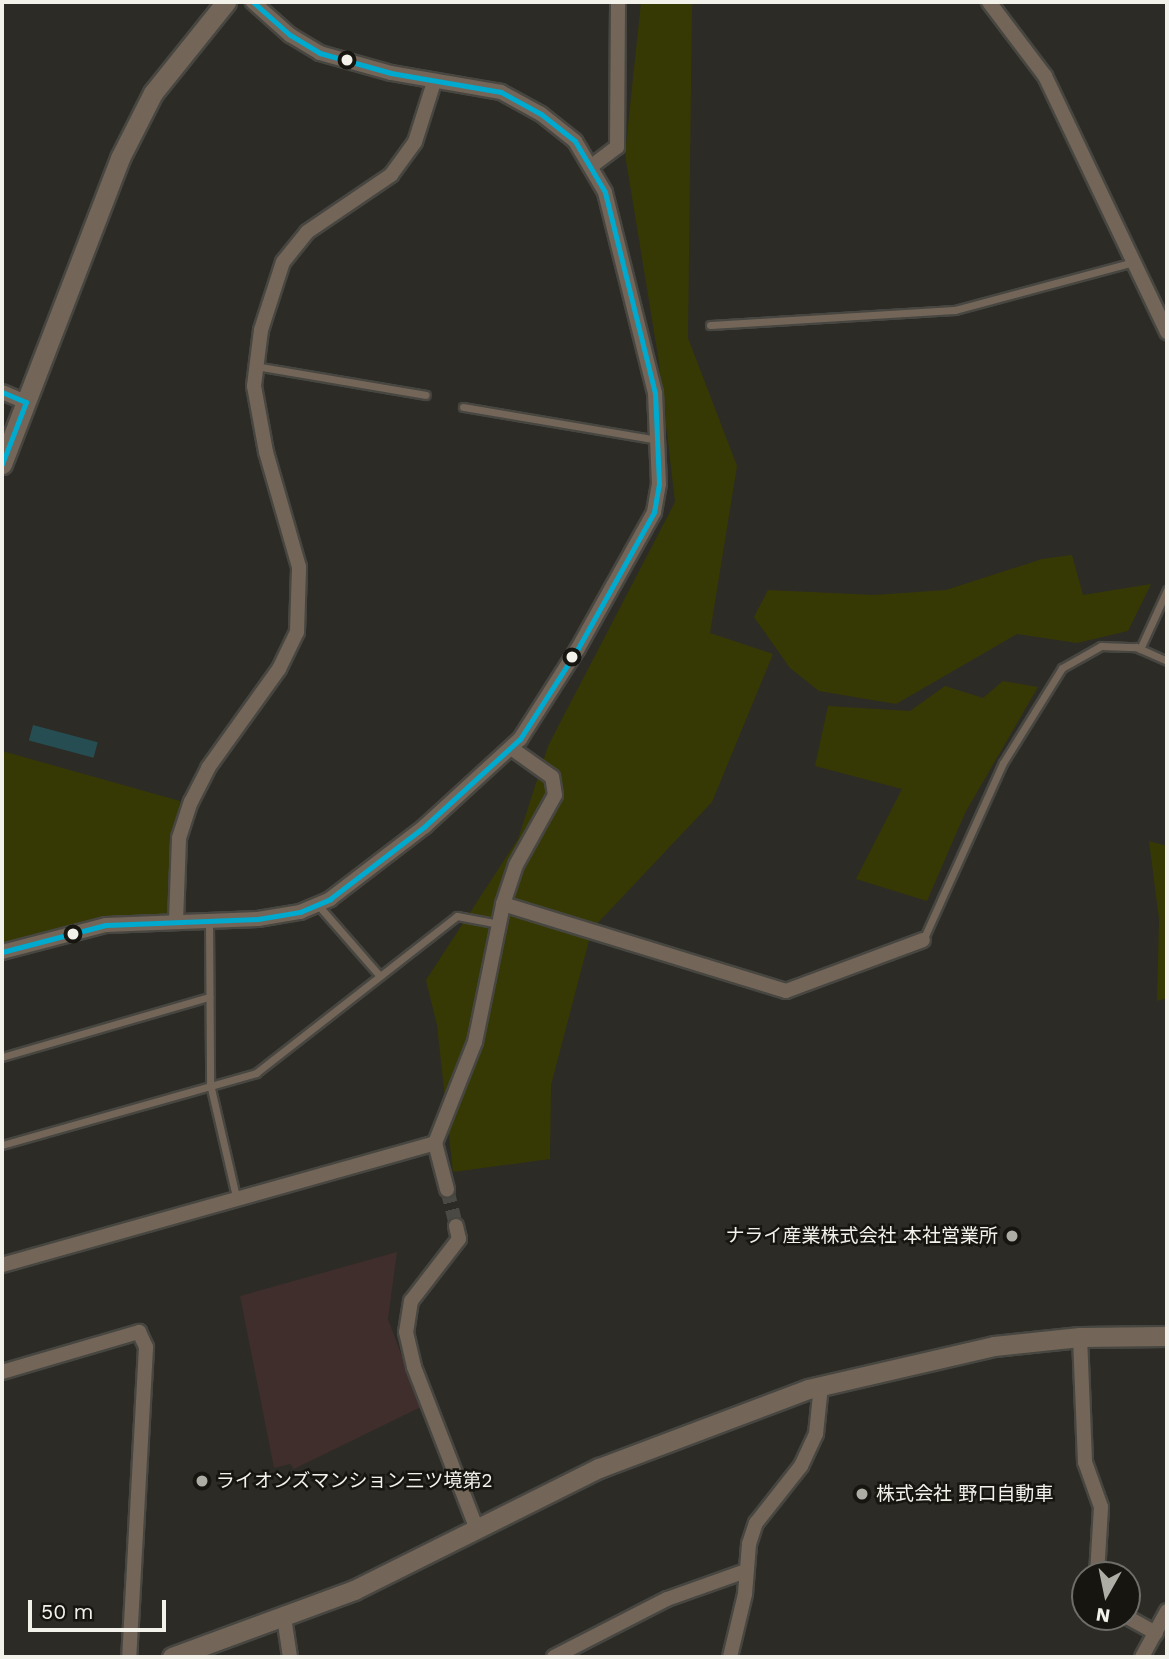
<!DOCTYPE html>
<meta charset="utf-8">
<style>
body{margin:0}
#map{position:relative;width:1169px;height:1659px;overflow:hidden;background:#2c2b25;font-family:"Work Sans","Noto Sans JP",sans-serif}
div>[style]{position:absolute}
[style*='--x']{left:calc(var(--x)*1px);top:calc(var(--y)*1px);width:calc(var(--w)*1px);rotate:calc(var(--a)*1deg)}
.commercial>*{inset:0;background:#3f2e2b}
.green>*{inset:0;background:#373905}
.water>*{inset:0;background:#264e52;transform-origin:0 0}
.minor-tunnel>*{height:14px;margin-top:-7px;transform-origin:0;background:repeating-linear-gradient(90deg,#4a4943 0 14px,transparent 0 21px)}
.roads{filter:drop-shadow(2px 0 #474641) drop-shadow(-2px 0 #474641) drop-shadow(0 2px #474641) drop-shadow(0 -2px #474641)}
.service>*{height:7px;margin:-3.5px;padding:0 3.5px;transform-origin:3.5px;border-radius:3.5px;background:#736658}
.minor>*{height:14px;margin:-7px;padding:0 7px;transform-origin:7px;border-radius:7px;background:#736658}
.tertiary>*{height:19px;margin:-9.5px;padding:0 9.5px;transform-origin:9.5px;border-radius:9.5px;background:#736658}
.bus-1>*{height:5px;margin:-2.5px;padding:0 2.5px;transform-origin:2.5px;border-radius:2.5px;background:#00a9ce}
.dots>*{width:19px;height:19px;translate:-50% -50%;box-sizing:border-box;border:4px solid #161510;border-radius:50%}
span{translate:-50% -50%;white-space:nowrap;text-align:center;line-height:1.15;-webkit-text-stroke:5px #161510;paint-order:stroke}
.poi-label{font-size:19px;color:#f2f1ea}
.right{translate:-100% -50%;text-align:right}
.left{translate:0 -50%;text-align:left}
.frame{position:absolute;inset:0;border:4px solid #f2f1ea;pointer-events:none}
.north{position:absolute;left:1071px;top:1561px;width:70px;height:70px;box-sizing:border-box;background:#161510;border:2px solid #6e6d67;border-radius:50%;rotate:189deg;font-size:19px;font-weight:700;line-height:28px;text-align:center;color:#f2f1ea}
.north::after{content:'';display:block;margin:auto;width:24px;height:32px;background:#adaca5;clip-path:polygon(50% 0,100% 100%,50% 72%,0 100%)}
.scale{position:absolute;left:28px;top:1600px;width:138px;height:32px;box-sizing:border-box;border:4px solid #f2f1ea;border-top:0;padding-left:9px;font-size:21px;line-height:24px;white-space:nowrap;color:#f2f1ea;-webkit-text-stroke:5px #161510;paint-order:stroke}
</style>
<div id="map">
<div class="commercial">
<i style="clip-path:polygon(397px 1252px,388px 1319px,421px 1407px,294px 1469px,290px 1464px,274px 1468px,240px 1296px)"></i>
</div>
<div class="green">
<i style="clip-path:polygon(641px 2px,692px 2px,688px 338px,737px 466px,710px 633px,773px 654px,712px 802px,592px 929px,551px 1085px,550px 1159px,453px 1172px,437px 1025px,426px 980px,518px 839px,548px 746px,675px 502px,658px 356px,625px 154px)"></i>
<i style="clip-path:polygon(1072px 555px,1083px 595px,1151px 584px,1128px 631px,1077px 643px,1017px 634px,896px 704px,819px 691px,790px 668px,754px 617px,768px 590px,874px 595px,946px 590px,1042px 559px)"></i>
<i style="clip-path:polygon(1003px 681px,1038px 687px,965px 813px,927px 901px,856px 879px,902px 789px,815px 766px,828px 706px,910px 711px,945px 686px,983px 698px)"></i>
<i style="clip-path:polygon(2px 751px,180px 801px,170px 915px,106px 918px,2px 945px)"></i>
<i style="clip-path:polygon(1149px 841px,1167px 846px,1167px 998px,1157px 1001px,1159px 919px)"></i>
</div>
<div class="water">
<i style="left:33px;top:725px;width:67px;height:16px;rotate:15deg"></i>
</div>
<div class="minor-tunnel">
<i style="--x:447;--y:1189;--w:38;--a:76"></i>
</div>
<div class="roads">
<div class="service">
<i style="--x:710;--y:325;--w:245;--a:-3.5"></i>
<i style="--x:955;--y:310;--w:182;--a:-15"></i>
<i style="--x:255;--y:366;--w:173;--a:9.6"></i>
<i style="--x:463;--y:407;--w:198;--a:9.6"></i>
<i style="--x:1140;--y:649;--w:65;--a:-65.4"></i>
<i style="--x:318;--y:905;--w:94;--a:48.9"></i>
<i style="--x:209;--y:921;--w:163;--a:89.6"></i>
<i style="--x:210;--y:1084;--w:116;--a:77"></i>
<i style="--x:923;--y:940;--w:194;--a:-65.7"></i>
<i style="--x:1003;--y:763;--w:112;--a:-58.2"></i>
<i style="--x:1062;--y:668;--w:45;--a:-29.4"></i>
<i style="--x:1101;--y:646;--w:35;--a:2"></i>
<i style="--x:1136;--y:647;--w:34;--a:24"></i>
<i style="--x:2;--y:1057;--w:216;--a:-16.2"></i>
<i style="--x:2;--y:1145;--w:264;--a:-15.8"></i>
<i style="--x:256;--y:1073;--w:255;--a:-38"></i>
<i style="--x:457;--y:916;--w:43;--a:10.8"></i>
</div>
<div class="minor">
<i style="--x:989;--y:2;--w:93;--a:52.9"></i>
<i style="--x:1045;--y:76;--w:284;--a:64.5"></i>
<i style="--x:593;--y:165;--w:30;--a:-37"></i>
<i style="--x:617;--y:147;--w:145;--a:-89.6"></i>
<i style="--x:2;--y:392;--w:26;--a:23"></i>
<i style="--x:503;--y:904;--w:296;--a:17.1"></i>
<i style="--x:786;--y:991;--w:146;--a:-20.4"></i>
<i style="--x:176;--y:921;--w:83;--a:-87.9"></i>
<i style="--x:179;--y:838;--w:38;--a:-72"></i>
<i style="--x:191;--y:802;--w:38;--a:-63"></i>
<i style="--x:208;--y:768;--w:122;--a:-54.4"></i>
<i style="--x:279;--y:669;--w:41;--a:-64.1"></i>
<i style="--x:297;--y:632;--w:65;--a:-88.2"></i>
<i style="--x:299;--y:567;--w:120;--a:-106"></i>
<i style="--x:266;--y:452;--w:67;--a:-100.3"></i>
<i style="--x:254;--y:386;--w:56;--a:-82.9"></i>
<i style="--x:261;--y:330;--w:71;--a:-72.1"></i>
<i style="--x:283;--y:262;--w:38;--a:-51"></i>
<i style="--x:307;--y:232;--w:102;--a:-34.2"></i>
<i style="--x:391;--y:175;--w:41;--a:-54"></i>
<i style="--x:415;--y:142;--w:63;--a:-72.4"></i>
<i style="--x:2;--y:952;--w:107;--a:-14.6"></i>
<i style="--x:106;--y:925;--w:152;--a:-2.3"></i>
<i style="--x:258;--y:919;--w:43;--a:-9.5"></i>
<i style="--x:300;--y:912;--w:33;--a:-23"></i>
<i style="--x:330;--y:899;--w:120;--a:-37.5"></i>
<i style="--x:425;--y:826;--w:129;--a:-42.5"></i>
<i style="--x:520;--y:739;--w:106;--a:-57.4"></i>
<i style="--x:577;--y:650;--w:158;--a:-60.8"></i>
<i style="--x:654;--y:512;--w:28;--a:-80"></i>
<i style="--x:659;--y:484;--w:91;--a:-92.5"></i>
<i style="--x:655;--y:393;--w:207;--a:-104"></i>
<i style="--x:605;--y:192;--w:59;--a:-120.5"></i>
<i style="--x:575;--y:141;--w:43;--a:-141.5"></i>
<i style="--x:541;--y:114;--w:46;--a:-151.2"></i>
<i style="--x:501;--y:92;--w:112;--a:-170.2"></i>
<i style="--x:391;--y:73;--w:74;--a:-164.3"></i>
<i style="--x:320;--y:53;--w:35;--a:-149"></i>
<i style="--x:290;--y:35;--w:50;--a:-138.3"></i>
<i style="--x:435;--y:1143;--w:48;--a:75.4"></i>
<i style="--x:456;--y:1226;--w:13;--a:77"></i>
<i style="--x:459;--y:1239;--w:78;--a:127.7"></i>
<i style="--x:411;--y:1301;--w:31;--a:99"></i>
<i style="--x:406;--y:1332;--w:36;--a:77"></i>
<i style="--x:414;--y:1367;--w:172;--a:68.8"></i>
<i style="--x:2;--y:1265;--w:450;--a:-15.7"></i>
<i style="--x:435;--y:1143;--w:109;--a:-68.4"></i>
<i style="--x:475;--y:1042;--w:141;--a:-78.5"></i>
<i style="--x:503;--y:904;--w:41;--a:-71.6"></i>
<i style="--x:516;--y:865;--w:80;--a:-60.9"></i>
<i style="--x:555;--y:795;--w:18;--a:-99"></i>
<i style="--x:552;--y:777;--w:50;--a:-144.7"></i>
<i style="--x:1080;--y:1337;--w:125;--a:87.7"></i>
<i style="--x:1085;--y:1462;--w:48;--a:70.4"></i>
<i style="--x:1101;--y:1507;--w:68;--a:93.4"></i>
<i style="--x:2;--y:1372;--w:143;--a:-16.3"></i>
<i style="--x:139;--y:1332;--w:17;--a:65"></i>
<i style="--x:146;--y:1347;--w:310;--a:93.1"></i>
<i style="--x:284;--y:1617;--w:40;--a:81.5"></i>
<i style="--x:1127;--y:1617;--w:33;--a:29"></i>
<i style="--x:554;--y:1657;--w:127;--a:-27.2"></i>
<i style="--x:667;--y:1599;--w:84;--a:-19.5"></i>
<i style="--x:730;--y:1657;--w:65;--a:-76.6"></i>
<i style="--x:745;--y:1594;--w:50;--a:-85.4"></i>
<i style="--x:749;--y:1544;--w:22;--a:-72"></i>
<i style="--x:756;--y:1523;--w:73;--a:-51.7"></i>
<i style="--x:801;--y:1466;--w:35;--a:-65"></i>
<i style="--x:816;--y:1434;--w:48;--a:-84.1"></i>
<i style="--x:1142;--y:1657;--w:52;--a:-61.5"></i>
</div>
<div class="tertiary">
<i style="--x:2;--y:464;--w:328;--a:-68.9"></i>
<i style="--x:120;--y:158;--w:73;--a:-63.1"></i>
<i style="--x:153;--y:93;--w:117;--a:-51.3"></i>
<i style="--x:172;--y:1657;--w:194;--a:-20.2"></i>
<i style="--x:354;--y:1590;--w:274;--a:-26.5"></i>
<i style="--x:599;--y:1468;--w:223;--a:-20.7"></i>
<i style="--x:808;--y:1389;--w:191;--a:-13"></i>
<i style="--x:994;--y:1346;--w:86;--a:-6"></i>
<i style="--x:1080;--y:1337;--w:87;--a:-0.7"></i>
</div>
</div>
<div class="bus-1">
<i style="--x:2;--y:392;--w:26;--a:23"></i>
<i style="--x:26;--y:402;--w:66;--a:111.2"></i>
<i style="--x:2;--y:952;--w:107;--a:-14.6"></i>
<i style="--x:106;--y:925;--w:152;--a:-2.3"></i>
<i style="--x:258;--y:919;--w:43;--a:-9.5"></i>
<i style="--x:300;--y:912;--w:33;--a:-23"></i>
<i style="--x:330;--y:899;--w:120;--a:-37.5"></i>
<i style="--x:425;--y:826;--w:129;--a:-42.5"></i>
<i style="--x:520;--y:739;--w:106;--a:-57.4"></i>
<i style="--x:577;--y:650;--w:158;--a:-60.8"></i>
<i style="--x:654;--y:512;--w:28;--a:-80"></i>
<i style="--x:659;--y:484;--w:91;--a:-92.5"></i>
<i style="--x:655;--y:393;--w:207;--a:-104"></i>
<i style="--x:605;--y:192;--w:59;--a:-120.5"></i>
<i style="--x:575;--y:141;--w:43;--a:-141.5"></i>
<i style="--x:541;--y:114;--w:46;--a:-151.2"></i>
<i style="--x:501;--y:92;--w:112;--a:-170.2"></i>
<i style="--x:391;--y:73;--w:74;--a:-164.3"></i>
<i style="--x:320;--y:53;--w:35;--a:-149"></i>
<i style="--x:290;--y:35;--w:50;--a:-138.3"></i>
</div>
<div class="dots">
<i style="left:347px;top:60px;background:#f2f1ea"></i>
<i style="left:572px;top:657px;background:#f2f1ea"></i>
<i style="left:73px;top:934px;background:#f2f1ea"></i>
<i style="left:1012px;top:1236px;background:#adaca5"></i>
<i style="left:202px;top:1481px;background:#adaca5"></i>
<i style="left:862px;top:1494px;background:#adaca5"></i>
</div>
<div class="poi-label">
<span class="right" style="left:998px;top:1236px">ナライ産業株式会社 本社営業所</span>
<span class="left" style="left:216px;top:1481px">ライオンズマンション三ツ境第2</span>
<span class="left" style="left:876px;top:1494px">株式会社 野口自動車</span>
</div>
<div class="frame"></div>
<div class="north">N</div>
<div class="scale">50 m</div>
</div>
